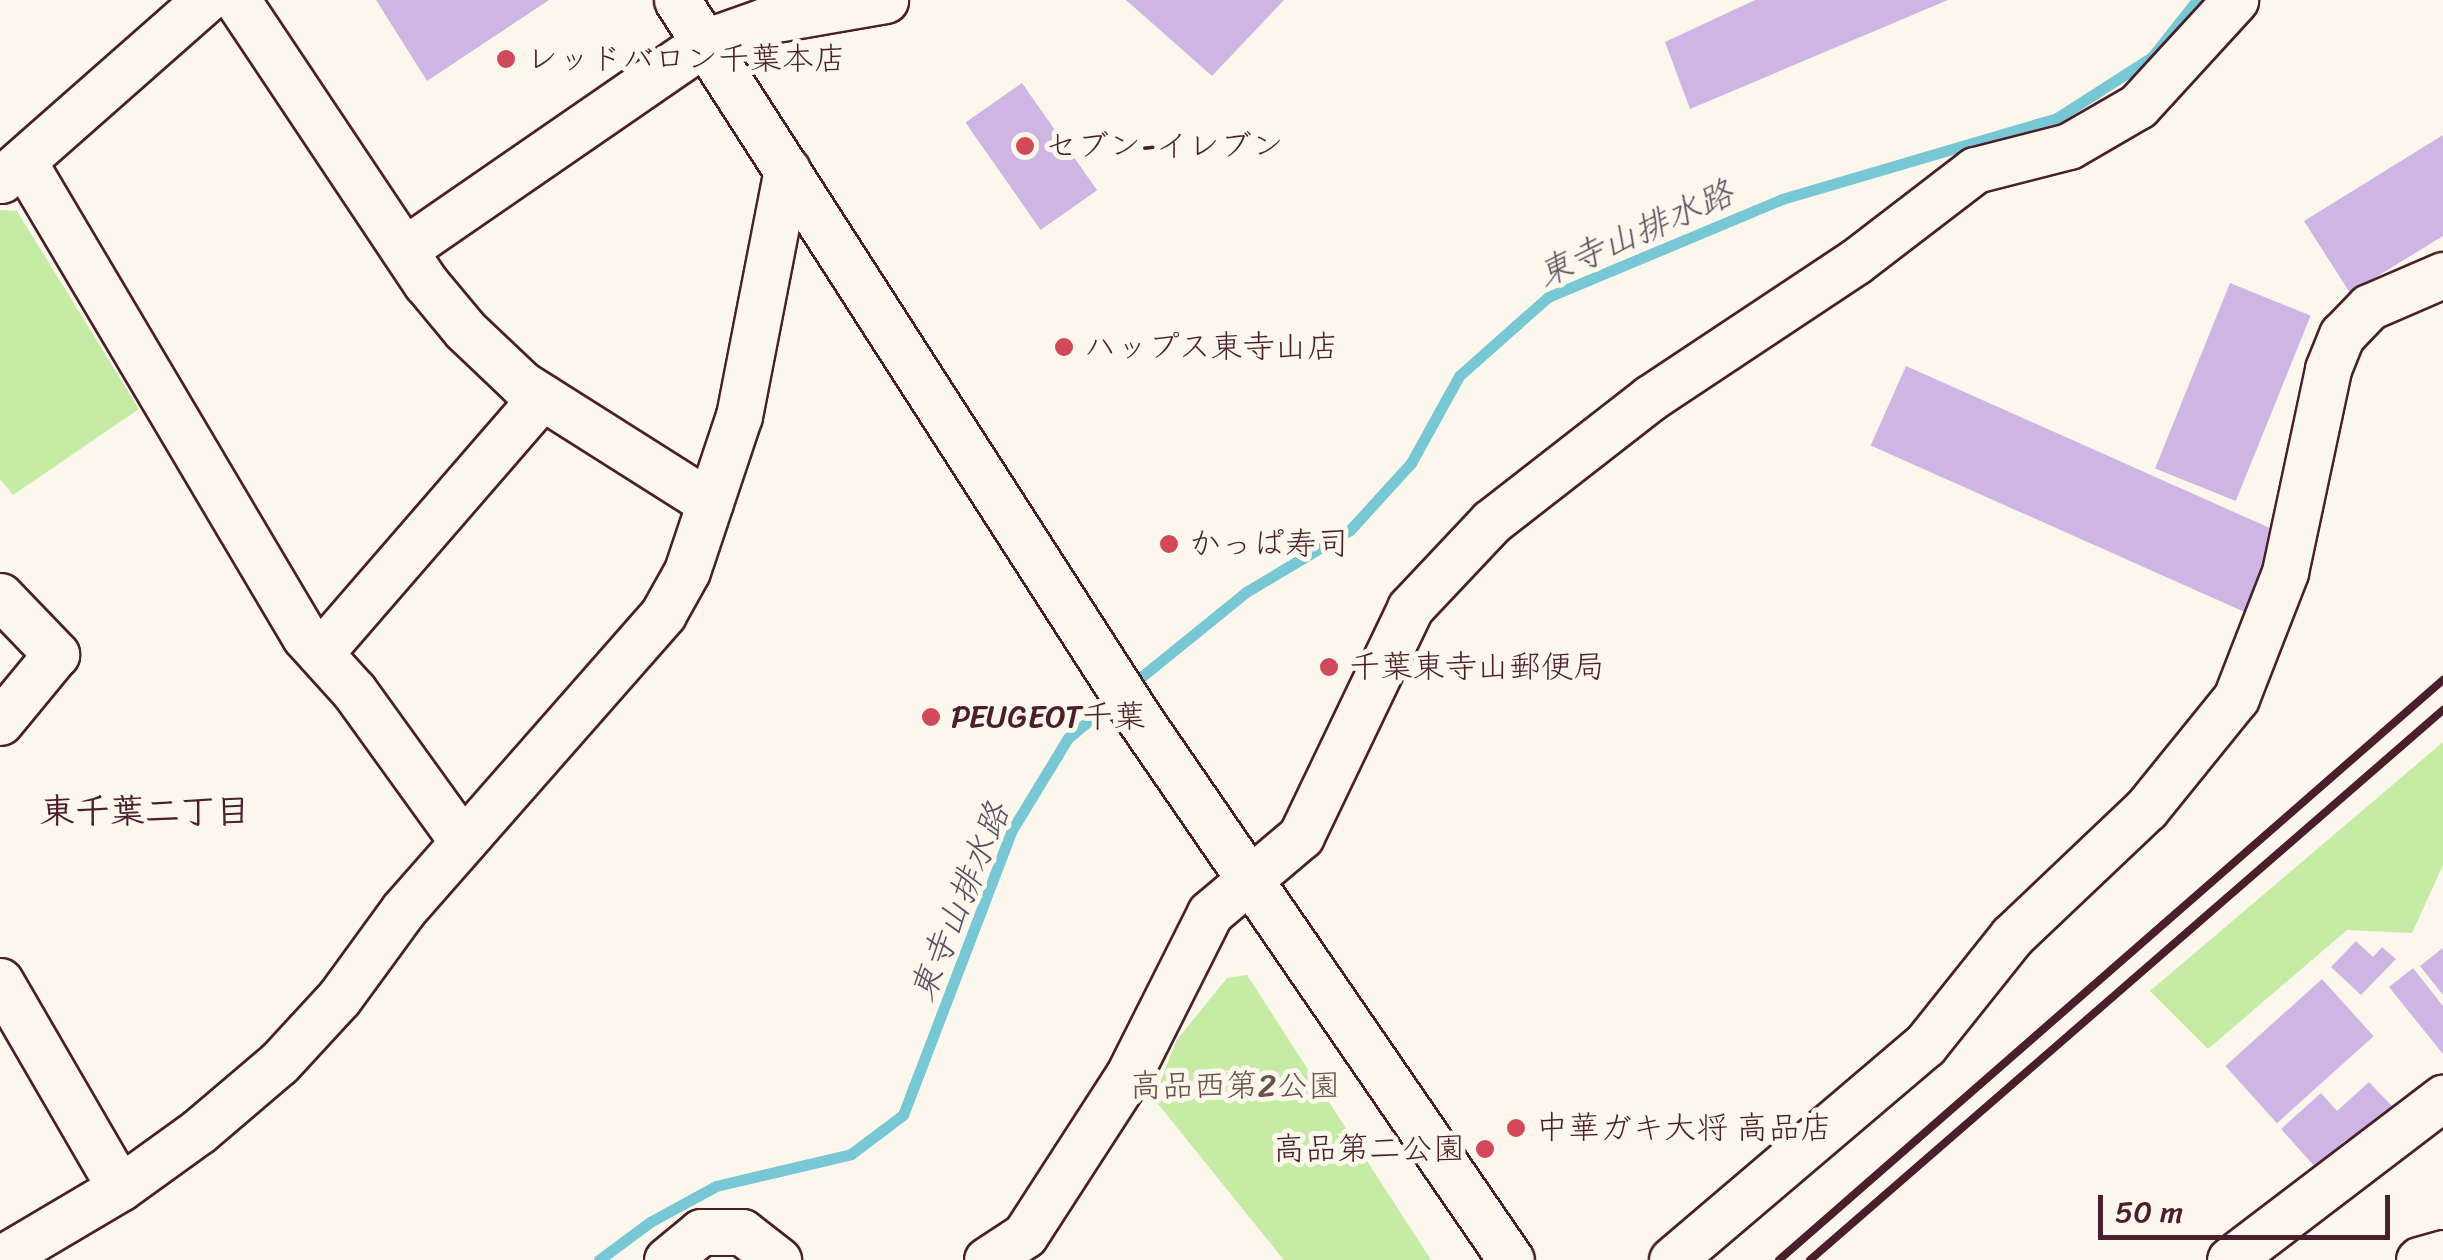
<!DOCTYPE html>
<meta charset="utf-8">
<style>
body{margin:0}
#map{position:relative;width:2443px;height:1260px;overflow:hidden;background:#fbf7ec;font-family:Sriracha,"Klee One",sans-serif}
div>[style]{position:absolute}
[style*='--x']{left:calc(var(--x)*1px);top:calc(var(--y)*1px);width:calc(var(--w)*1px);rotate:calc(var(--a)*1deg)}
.green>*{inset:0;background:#c6eba5}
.stream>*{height:11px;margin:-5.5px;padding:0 5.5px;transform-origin:5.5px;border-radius:5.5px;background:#77c7d4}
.building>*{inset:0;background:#cfb5e3;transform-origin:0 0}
.roads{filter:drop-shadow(2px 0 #4a1f2b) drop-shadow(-2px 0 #4a1f2b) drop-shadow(0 2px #4a1f2b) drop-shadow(0 -2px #4a1f2b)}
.minor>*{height:45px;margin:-22.5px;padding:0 22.5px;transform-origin:22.5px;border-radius:22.5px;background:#fbf7ec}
.rail>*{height:8px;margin:-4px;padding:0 4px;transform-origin:4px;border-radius:4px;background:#4a1f2b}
.dots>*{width:28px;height:28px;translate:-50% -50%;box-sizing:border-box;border:5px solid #fbf7ec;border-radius:50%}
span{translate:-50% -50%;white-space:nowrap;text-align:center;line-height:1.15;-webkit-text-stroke:10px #fbf7ec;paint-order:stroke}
.poi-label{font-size:32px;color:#4a1f2b}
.left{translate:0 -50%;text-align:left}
.right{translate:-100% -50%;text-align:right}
.park-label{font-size:32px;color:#69524a}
.water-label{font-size:35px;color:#58515e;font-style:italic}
.neighbourhood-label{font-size:35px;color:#4a1f2b;font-weight:700}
.scale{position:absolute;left:2098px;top:1195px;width:292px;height:45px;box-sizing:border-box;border:5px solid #4a1f2b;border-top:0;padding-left:12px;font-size:30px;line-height:35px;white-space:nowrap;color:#4a1f2b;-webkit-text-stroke:8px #fbf7ec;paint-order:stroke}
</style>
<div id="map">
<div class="green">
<i style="clip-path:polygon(0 210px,17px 211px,139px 409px,13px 495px,0 479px)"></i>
<i style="clip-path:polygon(2443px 742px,2443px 865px,2412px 933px,2347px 930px,2208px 1049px,2150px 991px)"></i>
<i style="clip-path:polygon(1247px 975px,1431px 1260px,1284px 1260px,1154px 1099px,1176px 1041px,1227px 978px)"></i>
</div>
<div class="stream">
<i style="--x:1130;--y:686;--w:149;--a:-39"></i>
<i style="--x:1246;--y:592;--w:121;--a:-30.8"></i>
<i style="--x:1350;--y:530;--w:91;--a:-47.7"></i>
<i style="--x:1411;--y:463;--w:99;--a:-61.1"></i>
<i style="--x:1459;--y:376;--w:119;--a:-41.6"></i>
<i style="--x:1548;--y:297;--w:254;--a:-22.7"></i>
<i style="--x:1782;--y:199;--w:287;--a:-16.4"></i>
<i style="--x:2057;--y:118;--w:113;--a:-32.7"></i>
<i style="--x:2152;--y:57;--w:73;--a:-51.7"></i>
<i style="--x:599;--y:1260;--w:64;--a:-36.7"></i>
<i style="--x:650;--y:1222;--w:75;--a:-28.6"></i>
<i style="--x:716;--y:1186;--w:139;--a:-13.3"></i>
<i style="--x:851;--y:1154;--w:65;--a:-36.9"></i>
<i style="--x:903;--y:1115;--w:305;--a:-69.1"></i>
<i style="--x:1012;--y:830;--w:108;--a:-58.7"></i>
<i style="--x:1068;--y:738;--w:62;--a:-39.8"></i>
</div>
<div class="building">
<i style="clip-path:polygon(376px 0,549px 0,427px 81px)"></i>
<i style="clip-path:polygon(1126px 0,1284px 0,1212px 76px)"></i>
<i style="clip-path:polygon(1755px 0,1948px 0,1690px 109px,1665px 42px)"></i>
<i style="left:1022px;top:83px;width:131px;height:69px;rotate:55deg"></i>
<i style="clip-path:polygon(2443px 135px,2443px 236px,2350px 293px,2304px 221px)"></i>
<i style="left:2230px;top:283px;width:87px;height:200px;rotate:22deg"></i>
<i style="left:1906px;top:366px;width:413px;height:87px;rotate:24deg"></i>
<i style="clip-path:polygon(2356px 941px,2373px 957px,2382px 947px,2396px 959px,2361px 995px,2331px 967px)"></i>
<i style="clip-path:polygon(2443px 948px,2443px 995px,2420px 966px)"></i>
<i style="clip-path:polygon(2413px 968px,2443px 1006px,2443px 1054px,2389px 987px)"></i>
<i style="left:2322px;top:979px;width:77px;height:130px;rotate:48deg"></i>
<i style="clip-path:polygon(2369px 1082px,2392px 1106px,2351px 1143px,2347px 1139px,2315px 1167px,2281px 1129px,2321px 1093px,2337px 1111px)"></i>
</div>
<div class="roads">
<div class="minor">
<i style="--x:237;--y:0;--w:340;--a:56.3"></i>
<i style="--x:426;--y:283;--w:61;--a:50.3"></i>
<i style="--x:465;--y:330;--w:79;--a:43.5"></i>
<i style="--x:522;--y:384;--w:222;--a:32.3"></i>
<i style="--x:677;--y:0;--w:856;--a:57.26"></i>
<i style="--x:1140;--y:720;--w:655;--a:55.51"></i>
<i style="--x:23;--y:161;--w:553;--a:59.36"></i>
<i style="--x:305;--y:637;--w:73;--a:47.8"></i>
<i style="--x:354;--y:691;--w:186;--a:54.2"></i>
<i style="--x:1;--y:180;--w:272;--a:-41.4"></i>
<i style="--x:404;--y:250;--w:366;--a:-34.6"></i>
<i style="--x:705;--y:42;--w:63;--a:-19.6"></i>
<i style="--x:764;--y:21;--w:123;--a:-9.8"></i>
<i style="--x:0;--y:596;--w:81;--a:46"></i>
<i style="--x:56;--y:654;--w:88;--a:129.5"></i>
<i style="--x:320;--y:653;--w:339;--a:-49.1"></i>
<i style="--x:0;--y:981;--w:239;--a:59.9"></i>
<i style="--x:0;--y:1259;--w:139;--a:-30.6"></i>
<i style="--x:120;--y:1188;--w:97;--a:-35.8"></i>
<i style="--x:199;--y:1131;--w:105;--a:-40.4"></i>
<i style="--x:279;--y:1063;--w:88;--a:-47.3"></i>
<i style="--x:339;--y:998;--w:110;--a:-53.9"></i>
<i style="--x:404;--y:909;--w:393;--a:-48.7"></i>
<i style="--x:663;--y:614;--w:49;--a:-60.8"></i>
<i style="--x:687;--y:571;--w:163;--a:-71.5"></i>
<i style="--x:739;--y:416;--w:251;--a:-79"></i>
<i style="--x:667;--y:1260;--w:44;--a:-39.5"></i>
<i style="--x:701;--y:1232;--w:41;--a:0"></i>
<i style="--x:742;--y:1232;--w:46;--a:37.9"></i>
<i style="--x:987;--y:1260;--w:45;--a:-33.3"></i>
<i style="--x:1025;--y:1235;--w:189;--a:-57.1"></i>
<i style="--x:1128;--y:1076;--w:182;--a:-63.3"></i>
<i style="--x:1210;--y:913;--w:119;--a:-40.2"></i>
<i style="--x:1301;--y:836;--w:253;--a:-64.4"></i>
<i style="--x:1410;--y:608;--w:118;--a:-46.7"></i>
<i style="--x:1491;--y:522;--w:202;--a:-37.9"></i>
<i style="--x:1650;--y:398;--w:246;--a:-33.6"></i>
<i style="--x:1855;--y:262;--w:151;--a:-37.5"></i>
<i style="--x:1975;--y:170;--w:97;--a:-14.3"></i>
<i style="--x:2069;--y:146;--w:80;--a:-30.1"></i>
<i style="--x:2138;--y:106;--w:144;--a:-47.5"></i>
<i style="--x:1672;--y:1260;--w:332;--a:-40.4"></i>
<i style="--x:1925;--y:1045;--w:139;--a:-51.4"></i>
<i style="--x:2012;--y:936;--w:185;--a:-43.5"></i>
<i style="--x:2146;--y:809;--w:143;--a:-51"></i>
<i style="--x:2236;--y:698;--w:135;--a:-68.7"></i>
<i style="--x:2285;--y:572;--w:208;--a:-78"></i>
<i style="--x:2328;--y:369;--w:37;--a:-68"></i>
<i style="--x:2342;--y:335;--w:39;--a:-46"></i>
<i style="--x:2369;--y:307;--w:81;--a:-23.4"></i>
<i style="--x:2230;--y:1260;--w:268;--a:-37.3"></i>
<i style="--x:2419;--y:1260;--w:25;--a:-16"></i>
</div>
</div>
<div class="rail">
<i style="--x:1779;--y:1260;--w:882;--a:-41.14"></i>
<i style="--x:1810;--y:1260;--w:839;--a:-40.99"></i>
</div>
<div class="dots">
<i style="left:506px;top:59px;background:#d1495b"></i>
<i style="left:1025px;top:146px;background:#d1495b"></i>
<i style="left:1064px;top:347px;background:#d1495b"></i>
<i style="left:1169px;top:544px;background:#d1495b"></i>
<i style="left:1329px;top:667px;background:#d1495b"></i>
<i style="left:931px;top:717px;background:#d1495b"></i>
<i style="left:1516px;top:1128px;background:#d1495b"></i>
<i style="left:1485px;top:1149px;background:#d1495b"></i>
</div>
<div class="poi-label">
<span class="left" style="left:526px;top:59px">レッドバロン千葉本店</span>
<span class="left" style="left:1045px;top:146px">セブン-イレブン</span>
<span class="left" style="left:1084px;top:347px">ハップス東寺山店</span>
<span class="left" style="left:1189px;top:544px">かっぱ寿司</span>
<span class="left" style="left:1349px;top:667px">千葉東寺山郵便局</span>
<span class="left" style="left:951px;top:717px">PEUGEOT千葉</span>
<span class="left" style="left:1536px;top:1128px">中華ガキ大将 高品店</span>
<span class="right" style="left:1465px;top:1149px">高品第二公園</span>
</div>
<div class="park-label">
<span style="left:1235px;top:1086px">高品西第2公園</span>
</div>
<div class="water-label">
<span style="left:1635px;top:233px;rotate:-24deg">東寺山排水路</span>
<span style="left:959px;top:902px;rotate:-68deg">東寺山排水路</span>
</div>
<div class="neighbourhood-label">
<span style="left:145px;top:811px">東千葉二丁目</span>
</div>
<div class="scale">50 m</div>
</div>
